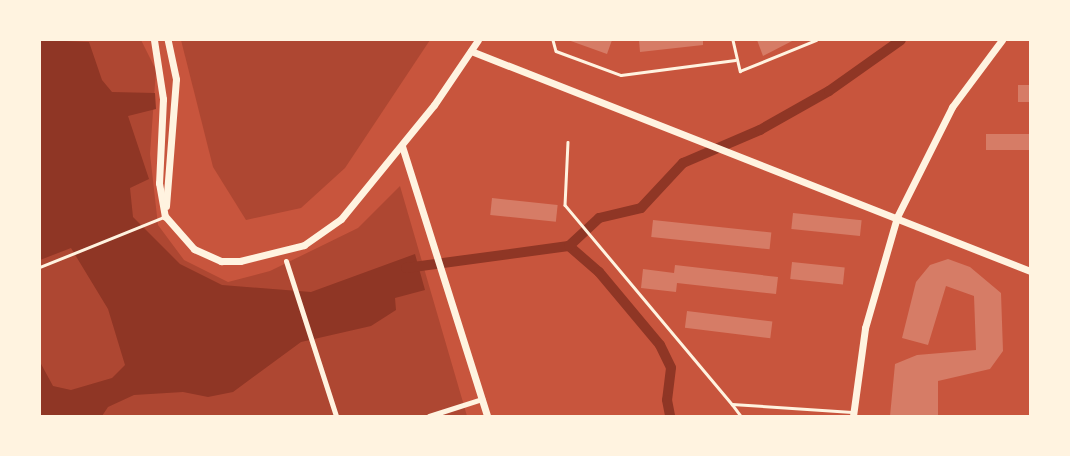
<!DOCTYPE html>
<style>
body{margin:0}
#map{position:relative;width:1070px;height:456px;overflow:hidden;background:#c8553d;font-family:"DejaVu Sans",sans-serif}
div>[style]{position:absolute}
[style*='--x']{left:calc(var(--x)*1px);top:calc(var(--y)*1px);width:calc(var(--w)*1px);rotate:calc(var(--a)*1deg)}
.green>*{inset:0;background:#ae4732}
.water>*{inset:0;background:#8f3625}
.canal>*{height:10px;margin:-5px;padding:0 5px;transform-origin:5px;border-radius:5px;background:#8f3625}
.building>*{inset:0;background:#d67c66;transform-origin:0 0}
.service>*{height:2.5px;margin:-1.25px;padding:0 1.25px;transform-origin:1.25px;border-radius:1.25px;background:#fff3e0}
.minor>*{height:5px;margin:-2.5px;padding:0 2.5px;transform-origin:2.5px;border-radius:2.5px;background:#fff3e0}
.tertiary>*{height:7px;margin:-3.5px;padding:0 3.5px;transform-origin:3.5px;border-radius:3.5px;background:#fff3e0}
span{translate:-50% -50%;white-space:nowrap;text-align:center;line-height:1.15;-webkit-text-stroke:5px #fff3e0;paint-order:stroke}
.frame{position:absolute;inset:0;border:41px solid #fff3e0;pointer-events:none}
</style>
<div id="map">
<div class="green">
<i style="clip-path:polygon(40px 40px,141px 40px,156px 70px,150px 154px,158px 225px,184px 260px,228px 282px,270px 271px,358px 228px,400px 186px,467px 416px,40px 416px)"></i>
<i style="clip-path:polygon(181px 40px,430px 40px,345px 168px,301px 208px,246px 220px,213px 167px)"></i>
</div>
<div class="water">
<i style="clip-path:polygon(40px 40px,89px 42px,102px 80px,112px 92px,155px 93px,156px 109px,128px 116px,149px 179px,130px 188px,133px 217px,180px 264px,222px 285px,311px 292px,415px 254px,425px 290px,395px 298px,396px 310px,371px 326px,301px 342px,233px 392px,208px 397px,183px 392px,134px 395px,108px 407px,102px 416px,40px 416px,40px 362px,53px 386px,71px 390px,112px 378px,125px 365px,108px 309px,71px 248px,40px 260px)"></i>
</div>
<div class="canal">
<i style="--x:569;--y:246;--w:40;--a:41"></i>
<i style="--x:599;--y:272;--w:95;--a:50.1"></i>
<i style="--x:660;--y:345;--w:25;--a:64"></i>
<i style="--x:671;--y:368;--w:32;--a:97"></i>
<i style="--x:667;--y:400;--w:16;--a:79"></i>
<i style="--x:406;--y:268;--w:164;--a:-7.7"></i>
<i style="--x:569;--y:246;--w:41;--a:-43"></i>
<i style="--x:599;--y:218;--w:43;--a:-13.4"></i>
<i style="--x:641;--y:208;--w:62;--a:-47"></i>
<i style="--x:683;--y:163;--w:84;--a:-23.2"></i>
<i style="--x:760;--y:130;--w:79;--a:-29.5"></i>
<i style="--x:829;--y:91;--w:88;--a:-35.3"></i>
</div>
<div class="building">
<i style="clip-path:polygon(568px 40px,612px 40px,607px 54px)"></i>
<i style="clip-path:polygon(639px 40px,703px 40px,703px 45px,640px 52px)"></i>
<i style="clip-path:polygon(757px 40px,794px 40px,763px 56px)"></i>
<i style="left:1030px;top:85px;width:17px;height:12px;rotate:90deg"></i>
<i style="left:1030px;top:134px;width:16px;height:44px;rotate:90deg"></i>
<i style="left:492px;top:198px;width:66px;height:17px;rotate:6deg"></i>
<i style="left:793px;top:213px;width:69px;height:16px;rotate:6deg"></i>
<i style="left:653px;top:220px;width:119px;height:17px;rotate:6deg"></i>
<i style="clip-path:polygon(948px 259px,970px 267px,1001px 293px,1003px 351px,990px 369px,938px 381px,938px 416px,890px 416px,895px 364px,917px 355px,976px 350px,974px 296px,946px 286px,928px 345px,902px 338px,916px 282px,930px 265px)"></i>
<i style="left:792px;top:262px;width:53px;height:17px;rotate:6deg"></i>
<i style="clip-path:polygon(675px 265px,778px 277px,776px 294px,677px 283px,676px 292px,641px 288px,643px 269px,674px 273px)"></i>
<i style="left:687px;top:311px;width:86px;height:17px;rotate:7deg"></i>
</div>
<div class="service">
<i style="--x:553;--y:40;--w:11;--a:75"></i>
<i style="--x:556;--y:51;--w:69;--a:20.3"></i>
<i style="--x:621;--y:75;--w:115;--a:-7.5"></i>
<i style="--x:733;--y:40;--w:32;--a:77"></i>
<i style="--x:740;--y:71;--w:82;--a:-22.2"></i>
<i style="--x:568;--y:142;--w:63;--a:92.7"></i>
<i style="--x:565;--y:205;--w:260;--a:50"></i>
<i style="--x:732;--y:404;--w:120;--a:3.8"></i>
<i style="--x:40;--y:267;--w:134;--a:-22"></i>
<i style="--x:732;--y:404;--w:15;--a:53"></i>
</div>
<div class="minor">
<i style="--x:286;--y:261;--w:163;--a:72.1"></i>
<i style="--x:429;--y:416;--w:56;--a:-17.8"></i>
</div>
<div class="tertiary">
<i style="--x:154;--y:40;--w:60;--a:81.3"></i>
<i style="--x:163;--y:99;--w:84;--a:92.7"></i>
<i style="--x:159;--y:183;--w:34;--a:80"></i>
<i style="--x:165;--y:216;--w:44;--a:48.7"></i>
<i style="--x:194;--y:249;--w:30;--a:24"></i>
<i style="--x:221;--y:261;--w:19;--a:0"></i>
<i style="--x:240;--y:261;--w:66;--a:-14"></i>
<i style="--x:304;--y:245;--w:45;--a:-35.1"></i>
<i style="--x:341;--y:219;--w:147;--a:-50.8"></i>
<i style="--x:434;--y:105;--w:78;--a:-55.9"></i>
<i style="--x:471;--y:51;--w:601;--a:21.48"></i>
<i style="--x:402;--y:146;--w:283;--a:72.5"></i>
<i style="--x:166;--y:206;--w:127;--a:-85.5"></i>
<i style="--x:176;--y:79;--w:40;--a:-102"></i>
<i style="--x:853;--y:416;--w:89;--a:-82.2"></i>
<i style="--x:865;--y:328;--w:116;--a:-73.9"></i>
<i style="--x:897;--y:217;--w:123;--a:-63.4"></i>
<i style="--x:952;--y:107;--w:84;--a:-53.3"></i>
</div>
<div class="frame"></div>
</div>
